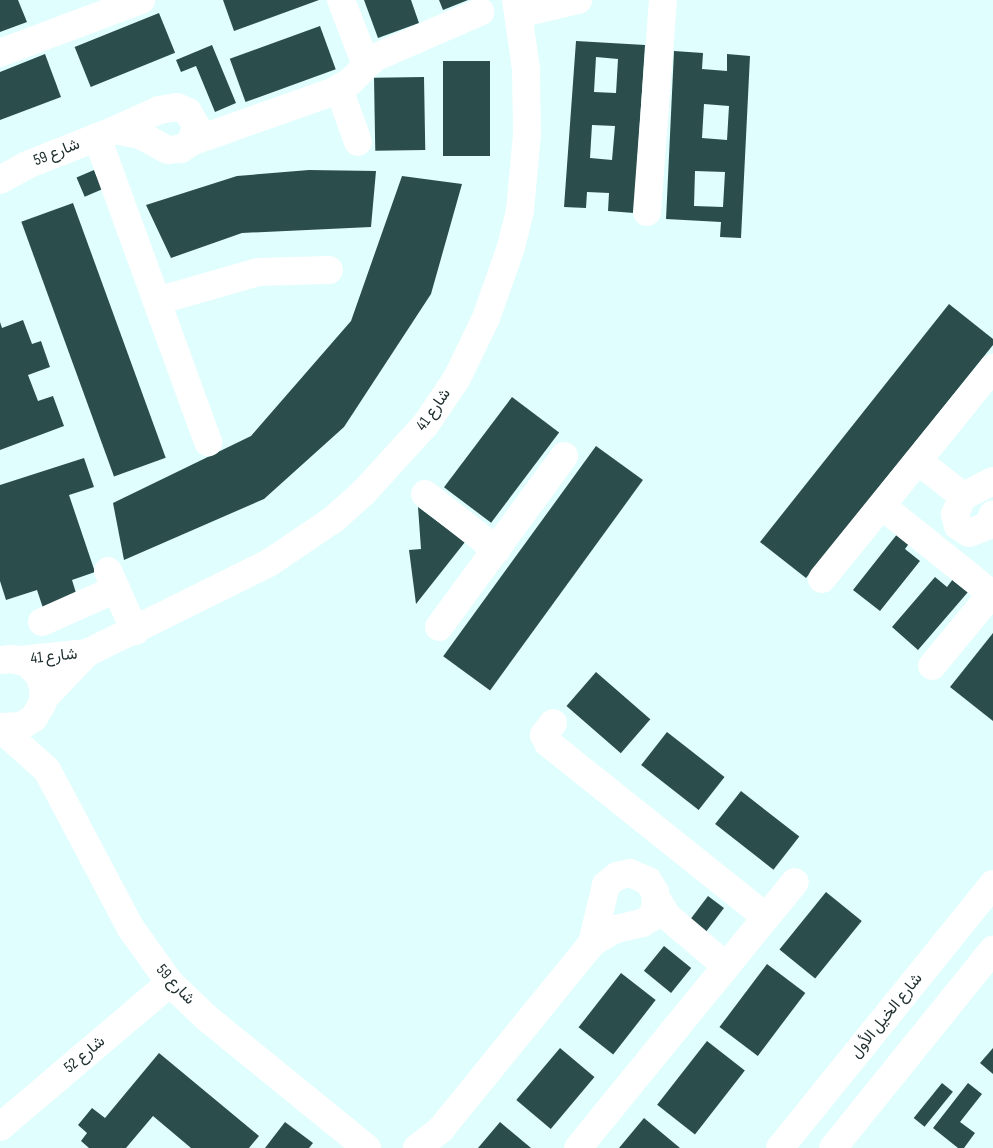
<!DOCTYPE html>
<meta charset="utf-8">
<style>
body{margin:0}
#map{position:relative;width:993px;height:1148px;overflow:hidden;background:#dffefd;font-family:"Sofia Sans Condensed",Vazirmatn,sans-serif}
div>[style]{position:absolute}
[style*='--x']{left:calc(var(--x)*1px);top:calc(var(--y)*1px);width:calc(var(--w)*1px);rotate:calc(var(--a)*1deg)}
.building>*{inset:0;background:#2b4e4d;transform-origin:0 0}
.minor>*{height:28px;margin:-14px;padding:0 14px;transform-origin:14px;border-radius:14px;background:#fff}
.major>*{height:28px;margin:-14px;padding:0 14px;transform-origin:14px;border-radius:14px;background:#fff}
span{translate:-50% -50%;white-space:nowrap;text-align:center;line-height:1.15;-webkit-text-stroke:5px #fff;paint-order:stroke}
.street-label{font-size:16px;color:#202f2f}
</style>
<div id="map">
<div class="building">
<i style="clip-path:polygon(0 0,18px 0,27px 22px,0 32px)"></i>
<i style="clip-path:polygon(223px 0,319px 0,234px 31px)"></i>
<i style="clip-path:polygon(364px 0,411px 0,419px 23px,378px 38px)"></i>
<i style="clip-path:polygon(439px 0,468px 0,443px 10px)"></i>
<i style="left:159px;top:13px;width:43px;height:91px;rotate:68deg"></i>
<i style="left:320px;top:26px;width:46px;height:96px;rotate:70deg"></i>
<i style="clip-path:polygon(evenodd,576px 41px,645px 45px,634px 213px,608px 211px,609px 193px,587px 192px,586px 208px,564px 207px,576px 41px,596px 57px,618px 59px,616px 93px,594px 92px,596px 57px,576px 41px,592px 125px,615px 126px,612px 160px,590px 158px,592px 125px)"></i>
<i style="clip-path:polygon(212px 45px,236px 103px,215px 112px,196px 66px,181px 72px,176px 60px)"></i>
<i style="clip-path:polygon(evenodd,674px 51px,703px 53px,702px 69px,727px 71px,727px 54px,750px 56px,741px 238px,720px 237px,721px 222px,666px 219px,674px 51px,704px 104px,729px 106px,727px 140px,702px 138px,704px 104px,674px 51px,695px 171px,725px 172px,723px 207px,694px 206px,695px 171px)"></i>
<i style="clip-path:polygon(45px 54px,61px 97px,0 120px,0 72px)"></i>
<i style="left:443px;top:61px;width:47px;height:95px"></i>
<i style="left:424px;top:77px;width:73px;height:50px;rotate:89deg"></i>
<i style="left:94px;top:170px;width:21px;height:19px;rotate:67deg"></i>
<i style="clip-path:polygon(309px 170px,376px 171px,371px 227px,242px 233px,171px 258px,146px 205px,237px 176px)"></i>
<i style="clip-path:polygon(402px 176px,462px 184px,431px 294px,344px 427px,264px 499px,124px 560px,113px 503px,251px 436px,351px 321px)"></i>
<i style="left:73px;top:203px;width:271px;height:55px;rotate:70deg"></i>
<i style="clip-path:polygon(949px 304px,993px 339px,993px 345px,806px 578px,760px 542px)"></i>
<i style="clip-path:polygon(23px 320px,32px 344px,41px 341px,50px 367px,28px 375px,38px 401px,53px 396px,64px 426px,0 450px,0 322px,2px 328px)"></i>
<i style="left:512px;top:397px;width:59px;height:113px;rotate:37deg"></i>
<i style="left:596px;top:446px;width:58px;height:260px;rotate:36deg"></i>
<i style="clip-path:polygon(84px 458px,94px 487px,69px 495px,95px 572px,72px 580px,77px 596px,43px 608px,37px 590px,6px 600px,0 581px,0 485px)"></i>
<i style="clip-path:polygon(418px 507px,465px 542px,416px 604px,409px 550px,421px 549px)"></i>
<i style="clip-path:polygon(898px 533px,910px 542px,905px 549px,920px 561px,880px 611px,853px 590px)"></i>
<i style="clip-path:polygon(935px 577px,947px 587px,953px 579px,968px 592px,918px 650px,892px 627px)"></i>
<i style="clip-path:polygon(993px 633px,993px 721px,950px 687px)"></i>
<i style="left:596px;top:672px;width:72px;height:45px;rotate:41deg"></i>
<i style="left:667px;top:732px;width:73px;height:42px;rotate:38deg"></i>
<i style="left:741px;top:791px;width:74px;height:42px;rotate:38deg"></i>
<i style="left:826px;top:892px;width:46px;height:74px;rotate:39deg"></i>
<i style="left:708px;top:896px;width:20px;height:37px;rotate:37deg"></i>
<i style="left:664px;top:946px;width:35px;height:32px;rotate:39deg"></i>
<i style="left:767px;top:964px;width:48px;height:79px;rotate:37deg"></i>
<i style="left:621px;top:973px;width:44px;height:69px;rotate:38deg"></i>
<i style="left:707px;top:1041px;width:48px;height:81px;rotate:38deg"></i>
<i style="left:560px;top:1048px;width:45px;height:68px;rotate:40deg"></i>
<i style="clip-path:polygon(993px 1048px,993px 1074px,980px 1063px)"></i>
<i style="clip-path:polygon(159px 1053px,259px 1136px,249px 1148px,191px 1148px,153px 1116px,126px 1148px,89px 1148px,81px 1141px,87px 1133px,78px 1125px,92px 1108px,105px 1118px)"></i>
<i style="left:942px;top:1083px;width:14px;height:45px;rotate:39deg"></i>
<i style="clip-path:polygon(968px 1083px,982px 1094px,960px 1122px,975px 1133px,964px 1148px,958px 1148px,933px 1128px)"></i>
<i style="clip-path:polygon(644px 1118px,680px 1148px,619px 1148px)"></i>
<i style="clip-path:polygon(285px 1122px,313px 1143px,309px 1148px,265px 1148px)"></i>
<i style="clip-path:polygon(500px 1122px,531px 1148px,478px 1148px)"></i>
</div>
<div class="minor">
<i style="--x:341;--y:0;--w:70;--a:69"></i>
<i style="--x:519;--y:14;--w:61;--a:-13.3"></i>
<i style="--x:0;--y:53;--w:151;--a:-20.6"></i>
<i style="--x:339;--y:89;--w:56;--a:70.3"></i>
<i style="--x:177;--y:107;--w:12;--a:24"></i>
<i style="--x:188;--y:112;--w:16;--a:60"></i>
<i style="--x:196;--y:126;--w:17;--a:107"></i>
<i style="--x:191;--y:142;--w:12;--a:145"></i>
<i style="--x:181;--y:149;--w:13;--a:176"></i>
<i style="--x:168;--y:150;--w:32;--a:-152"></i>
<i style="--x:140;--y:135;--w:25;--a:-169"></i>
<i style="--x:115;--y:130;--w:48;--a:-24.4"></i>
<i style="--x:159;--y:110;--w:18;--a:-9"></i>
<i style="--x:97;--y:137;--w:325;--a:70"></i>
<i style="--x:191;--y:142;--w:150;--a:-19.5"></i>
<i style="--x:332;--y:92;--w:22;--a:-30"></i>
<i style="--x:351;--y:81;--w:33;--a:-45"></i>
<i style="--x:374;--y:58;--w:116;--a:-23.5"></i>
<i style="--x:0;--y:180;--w:31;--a:-29"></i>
<i style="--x:27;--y:165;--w:92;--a:-21.6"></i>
<i style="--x:647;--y:212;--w:213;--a:-85.7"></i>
<i style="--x:157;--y:301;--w:105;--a:-16"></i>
<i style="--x:258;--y:272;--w:71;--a:-1.6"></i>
<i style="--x:918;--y:461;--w:57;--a:37.9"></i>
<i style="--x:993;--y:481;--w:34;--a:153"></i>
<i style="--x:963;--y:496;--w:20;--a:114"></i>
<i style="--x:955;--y:514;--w:12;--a:76"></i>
<i style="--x:958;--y:526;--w:13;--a:32"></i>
<i style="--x:969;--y:533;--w:19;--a:-21"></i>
<i style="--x:987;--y:526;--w:13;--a:-63"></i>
<i style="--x:425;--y:494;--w:91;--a:37.9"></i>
<i style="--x:882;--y:506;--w:141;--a:38.7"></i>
<i style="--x:108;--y:571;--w:66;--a:65.8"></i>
<i style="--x:822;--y:579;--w:272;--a:-51"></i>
<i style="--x:42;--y:622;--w:81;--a:-24"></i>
<i style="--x:439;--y:627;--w:212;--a:-53.8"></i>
<i style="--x:0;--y:660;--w:12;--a:-5"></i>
<i style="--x:12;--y:659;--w:16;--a:15"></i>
<i style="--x:27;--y:663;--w:17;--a:45"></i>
<i style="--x:39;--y:675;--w:16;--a:72"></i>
<i style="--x:44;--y:690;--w:14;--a:98"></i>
<i style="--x:42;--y:704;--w:16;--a:120"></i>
<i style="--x:34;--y:718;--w:15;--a:148"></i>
<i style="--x:21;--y:726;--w:21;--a:177"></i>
<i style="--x:20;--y:660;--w:67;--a:-6"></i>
<i style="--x:87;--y:653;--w:203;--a:-26.3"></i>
<i style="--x:269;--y:563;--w:78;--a:-34.1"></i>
<i style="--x:334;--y:519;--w:39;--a:-42"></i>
<i style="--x:363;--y:493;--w:93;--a:-47.6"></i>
<i style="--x:426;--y:424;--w:55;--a:-56"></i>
<i style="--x:457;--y:378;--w:67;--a:-64.2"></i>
<i style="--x:486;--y:318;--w:75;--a:-70.6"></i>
<i style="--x:511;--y:247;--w:38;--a:-76"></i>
<i style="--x:520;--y:210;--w:76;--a:-84.7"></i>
<i style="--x:527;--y:134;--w:65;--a:-90.9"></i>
<i style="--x:526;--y:69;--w:70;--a:-98.2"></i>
<i style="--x:932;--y:666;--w:96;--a:-50.5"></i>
<i style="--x:44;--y:698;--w:62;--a:-46.3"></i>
<i style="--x:553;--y:723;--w:15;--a:127"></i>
<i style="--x:544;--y:735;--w:9;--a:63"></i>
<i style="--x:548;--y:743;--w:279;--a:38.6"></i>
<i style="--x:0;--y:728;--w:63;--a:41.8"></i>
<i style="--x:47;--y:770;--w:178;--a:62.1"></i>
<i style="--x:130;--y:927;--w:69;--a:54.5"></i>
<i style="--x:170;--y:983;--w:52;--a:43.5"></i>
<i style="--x:208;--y:1019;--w:205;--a:39.1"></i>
<i style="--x:630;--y:873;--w:20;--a:24"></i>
<i style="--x:648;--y:881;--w:13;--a:58"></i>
<i style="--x:655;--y:892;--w:13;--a:86"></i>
<i style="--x:656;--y:905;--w:13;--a:108"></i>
<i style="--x:652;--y:917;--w:12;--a:149"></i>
<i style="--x:642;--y:923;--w:27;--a:167"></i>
<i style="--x:616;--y:929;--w:28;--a:150"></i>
<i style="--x:592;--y:943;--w:60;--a:-76.4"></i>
<i style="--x:606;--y:885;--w:14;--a:-39"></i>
<i style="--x:617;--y:876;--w:13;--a:-13"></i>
<i style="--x:656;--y:898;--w:22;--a:58"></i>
<i style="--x:668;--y:917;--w:76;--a:40.2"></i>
<i style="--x:0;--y:1127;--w:223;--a:-40.3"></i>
<i style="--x:417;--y:1148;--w:31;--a:-38"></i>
<i style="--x:441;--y:1129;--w:240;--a:-50.9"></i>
<i style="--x:578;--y:1148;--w:343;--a:-50.8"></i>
</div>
<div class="major">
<i style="--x:780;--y:1148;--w:339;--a:-51.1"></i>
<i style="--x:833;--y:1148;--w:255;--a:-51.1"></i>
</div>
<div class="street-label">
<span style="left:57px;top:153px;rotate:-22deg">شارع 59</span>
<span style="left:434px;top:410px;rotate:-55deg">شارع 41</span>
<span style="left:54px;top:657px;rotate:-6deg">شارع 41</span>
<span style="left:175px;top:985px;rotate:47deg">شارع 59</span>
<span style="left:887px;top:1016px;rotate:-51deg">شارع الخيل الأول</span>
<span style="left:85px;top:1055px;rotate:-40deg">شارع 52</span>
</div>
</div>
